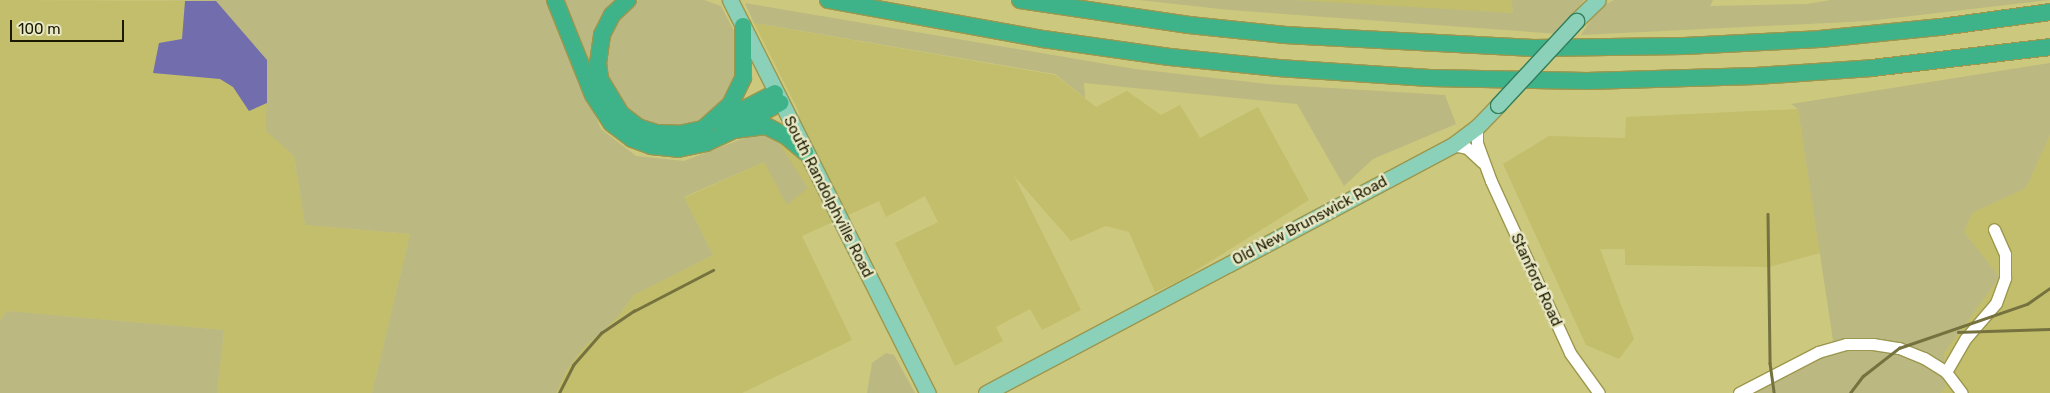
<!DOCTYPE html>
<style>
body{margin:0}
#map{position:relative;width:2050px;height:393px;overflow:hidden;background:#ccc87e;font-family:Rubik,sans-serif}
div>[style]{position:absolute}
[style*='--x']{left:calc(var(--x)*1px);top:calc(var(--y)*1px);width:calc(var(--w)*1px);rotate:calc(var(--a)*1deg)}
.built>*{inset:0;background:#c2be6b}
.green>*{inset:0;background:#bbb881}
.water>*{inset:0;background:#726eae}
.roads{filter:drop-shadow(1px 0 #9c974e) drop-shadow(-1px 0 #9c974e) drop-shadow(0 1px #9c974e) drop-shadow(0 -1px #9c974e)}
.minor>*{height:11px;margin:-5.5px;padding:0 5.5px;transform-origin:5.5px;border-radius:5.5px;background:#fff}
.major>*{height:15px;margin:-7.5px;padding:0 7.5px;transform-origin:7.5px;border-radius:7.5px;background:#8bd1b9}
.highway>*{height:16px;margin:-8px;padding:0 8px;transform-origin:8px;border-radius:8px;background:#3eb38a}
.rail>*{height:2.5px;margin:-1.25px;padding:0 1.25px;transform-origin:1.25px;border-radius:1.25px;background:#757240}
.bridges{filter:drop-shadow(1px 0 #327d5a) drop-shadow(-1px 0 #327d5a) drop-shadow(0 1px #327d5a) drop-shadow(0 -1px #327d5a)}
.major-bridge>*{height:15px;margin:-7.5px;padding:0 7.5px;transform-origin:7.5px;border-radius:7.5px;background:#8bd1b9}
span{translate:-50% -50%;white-space:nowrap;text-align:center;line-height:1.15;-webkit-text-stroke:5px #e8e7c3;paint-order:stroke}
.street-label{font-size:15px;color:#1b1900}
.scale{position:absolute;left:10px;top:20px;width:114px;height:22px;box-sizing:border-box;border:2px solid #1b1900;border-top:0;padding-left:6px;font-size:15px;line-height:18px;white-space:nowrap;color:#1b1900;-webkit-text-stroke:4px #e8e7c3;paint-order:stroke}
</style>
<div id="map">
<div class="built">
<i style="clip-path:polygon(0 0,216px 1px,267px 60px,267px 131px,294px 156px,305px 225px,410px 234px,372px 393px,217px 393px,224px 330px,7px 311px,0 320px)"></i>
<i style="clip-path:polygon(1294px 0,1511px 0,1513px 13px,1343px 5px)"></i>
<i style="clip-path:polygon(754px 23px,1055px 75px,1096px 107px,1127px 91px,1161px 115px,1180px 105px,1200px 138px,1258px 107px,1309px 200px,1179px 281px,1155px 292px,1129px 232px,1106px 226px,1071px 241px,1014px 176px,1081px 310px,1042px 330px,1030px 309px,996px 327px,1003px 341px,955px 366px,895px 243px,938px 222px,925px 196px,886px 217px,879px 201px,802px 236px,852px 340px,742px 393px,556px 393px,566px 371px,584px 347px,616px 319px,634px 295px,713px 255px,684px 198px,764px 162px,800px 114px)"></i>
<i style="clip-path:polygon(1798px 109px,1820px 253px,1769px 267px,1625px 265px,1625px 249px,1600px 249px,1634px 339px,1619px 359px,1586px 345px,1503px 164px,1549px 136px,1625px 138px,1626px 117px)"></i>
<i style="clip-path:polygon(2050px 135px,2050px 393px,1941px 393px,1946px 387px,1944px 353px,2000px 277px,1964px 232px,1972px 213px,2026px 188px)"></i>
</div>
<div class="green">
<i style="clip-path:polygon(153px 0,547px 0,601px 129px,636px 156px,684px 161px,758px 133px,775px 137px,808px 188px,787px 205px,764px 162px,684px 197px,713px 255px,634px 295px,616px 319px,584px 347px,566px 371px,556px 393px,372px 393px,410px 234px,305px 225px,294px 156px,266px 131px,267px 60px,216px 1px)"></i>
<i style="clip-path:polygon(561px 0,621px 0,596px 42px,592px 42px,590px 65px)"></i>
<i style="clip-path:polygon(639px 0,704px 0,721px 6px,734px 31px,741px 70px,728px 99px,701px 121px,683px 128px,655px 126px,632px 115px,623px 109px,603px 70px,608px 32px,632px 4px)"></i>
<i style="clip-path:polygon(1139px 0,1294px 0,1513px 13px,1511px 0,1584px 0,1559px 34px,1230px 10px)"></i>
<i style="clip-path:polygon(1614px 0,1713px 0,1710px 6px,1807px 4px,1831px 0,2050px 0,1868px 21px,1581px 35px,1599px 8px)"></i>
<i style="clip-path:polygon(745px 3px,1135px 69px,1267px 84px,1445px 95px,1456px 124px,1373px 159px,1344px 186px,1297px 104px,1084px 83px,1085px 98px,1055px 74px,754px 23px)"></i>
<i style="clip-path:polygon(2050px 63px,2050px 135px,2026px 188px,1972px 213px,1964px 232px,2000px 277px,1944px 353px,1946px 387px,1941px 393px,1747px 393px,1834px 347px,1798px 109px,1791px 104px)"></i>
<i style="clip-path:polygon(7px 311px,224px 330px,217px 393px,0 393px,0 320px)"></i>
<i style="clip-path:polygon(886px 353px,894px 355px,915px 393px,867px 393px,872px 363px)"></i>
</div>
<div class="water">
<i style="clip-path:polygon(185px 1px,216px 1px,267px 60px,267px 103px,249px 111px,233px 87px,220px 79px,153px 73px,159px 43px,182px 39px)"></i>
</div>
<div class="roads">
<div class="minor">
<i style="--x:1477;--y:127;--w:16;--a:90"></i>
<i style="--x:1477;--y:143;--w:40;--a:69.8"></i>
<i style="--x:1491;--y:181;--w:189;--a:65.3"></i>
<i style="--x:1570;--y:353;--w:49;--a:54.1"></i>
<i style="--x:1453;--y:145;--w:14;--a:12"></i>
<i style="--x:1467;--y:148;--w:21;--a:43"></i>
<i style="--x:1946;--y:372;--w:39;--a:-60"></i>
<i style="--x:1966;--y:338;--w:46;--a:-49.4"></i>
<i style="--x:1996;--y:303;--w:27;--a:-70"></i>
<i style="--x:2005;--y:278;--w:24;--a:-90"></i>
<i style="--x:2005;--y:254;--w:27;--a:-114"></i>
<i style="--x:1739;--y:393;--w:89;--a:-27.4"></i>
<i style="--x:1818;--y:352;--w:29;--a:-16"></i>
<i style="--x:1846;--y:344;--w:27;--a:0"></i>
<i style="--x:1873;--y:344;--w:26;--a:9"></i>
<i style="--x:1899;--y:348;--w:27;--a:22"></i>
<i style="--x:1924;--y:358;--w:26;--a:32"></i>
<i style="--x:1946;--y:372;--w:26;--a:53"></i>
</div>
<div class="major">
<i style="--x:730;--y:0;--w:440;--a:63.3"></i>
<i style="--x:1576;--y:21;--w:30;--a:-44"></i>
<i style="--x:986;--y:393;--w:529;--a:-27.97"></i>
<i style="--x:1453;--y:145;--w:30;--a:-37"></i>
<i style="--x:1477;--y:127;--w:30;--a:-46"></i>
</div>
<div class="highway">
<i style="--x:555;--y:0;--w:102;--a:68.2"></i>
<i style="--x:593;--y:95;--w:33;--a:57"></i>
<i style="--x:611;--y:123;--w:26;--a:37"></i>
<i style="--x:632;--y:139;--w:20;--a:20"></i>
<i style="--x:651;--y:146;--w:27;--a:6"></i>
<i style="--x:678;--y:149;--w:29;--a:-12"></i>
<i style="--x:706;--y:143;--w:31;--a:-25"></i>
<i style="--x:734;--y:130;--w:32;--a:-7"></i>
<i style="--x:766;--y:126;--w:22;--a:27"></i>
<i style="--x:786;--y:136;--w:25;--a:40"></i>
<i style="--x:628;--y:0;--w:22;--a:137"></i>
<i style="--x:612;--y:15;--w:22;--a:117"></i>
<i style="--x:602;--y:35;--w:28;--a:98"></i>
<i style="--x:598;--y:63;--w:16;--a:83"></i>
<i style="--x:600;--y:79;--w:41;--a:59"></i>
<i style="--x:621;--y:114;--w:21;--a:37"></i>
<i style="--x:638;--y:127;--w:19;--a:18"></i>
<i style="--x:656;--y:133;--w:23;--a:2"></i>
<i style="--x:679;--y:134;--w:25;--a:-12"></i>
<i style="--x:703;--y:129;--w:36;--a:-42"></i>
<i style="--x:730;--y:105;--w:30;--a:-64"></i>
<i style="--x:743;--y:78;--w:52;--a:-90"></i>
<i style="--x:828;--y:0;--w:219;--a:10.3"></i>
<i style="--x:1043;--y:39;--w:128;--a:8.1"></i>
<i style="--x:1170;--y:57;--w:109;--a:5.8"></i>
<i style="--x:1278;--y:68;--w:152;--a:3.8"></i>
<i style="--x:1430;--y:78;--w:157;--a:1.1"></i>
<i style="--x:1587;--y:81;--w:169;--a:-1.7"></i>
<i style="--x:1756;--y:76;--w:116;--a:-3.9"></i>
<i style="--x:1872;--y:68;--w:179;--a:-6.7"></i>
<i style="--x:1020;--y:0;--w:171;--a:8.4"></i>
<i style="--x:1189;--y:25;--w:97;--a:5.9"></i>
<i style="--x:1285;--y:35;--w:249;--a:3"></i>
<i style="--x:1534;--y:48;--w:150;--a:-0.8"></i>
<i style="--x:1684;--y:46;--w:136;--a:-2.9"></i>
<i style="--x:1820;--y:39;--w:122;--a:-5.7"></i>
<i style="--x:1941;--y:27;--w:110;--a:-7.8"></i>
<i style="--x:719;--y:122;--w:63;--a:-27.4"></i>
<i style="--x:739;--y:125;--w:47;--a:-28.2"></i>
</div>
</div>
<div class="rail">
<i style="--x:1768;--y:214;--w:149;--a:89.2"></i>
<i style="--x:1770;--y:363;--w:30;--a:82"></i>
<i style="--x:1958;--y:332;--w:92;--a:-1.9"></i>
<i style="--x:559;--y:393;--w:31;--a:-63"></i>
<i style="--x:573;--y:365;--w:43;--a:-48.8"></i>
<i style="--x:601;--y:333;--w:40;--a:-34"></i>
<i style="--x:634;--y:311;--w:89;--a:-27.4"></i>
<i style="--x:1850;--y:393;--w:21;--a:-53"></i>
<i style="--x:1863;--y:376;--w:46;--a:-37.9"></i>
<i style="--x:1899;--y:348;--w:135;--a:-19"></i>
<i style="--x:2027;--y:304;--w:28;--a:-35"></i>
</div>
<div class="bridges">
<div class="major-bridge">
<i style="--x:1498;--y:105;--w:115;--a:-47.1"></i>
</div>
</div>
<div class="street-label">
<span style="left:828px;top:197px;rotate:63deg">South Randolphville Road</span>
<span style="left:1310px;top:221px;rotate:-28deg">Old New Brunswick Road</span>
<span style="left:1536px;top:280px;rotate:65deg">Stanford Road</span>
</div>
<div class="scale">100 m</div>
</div>
